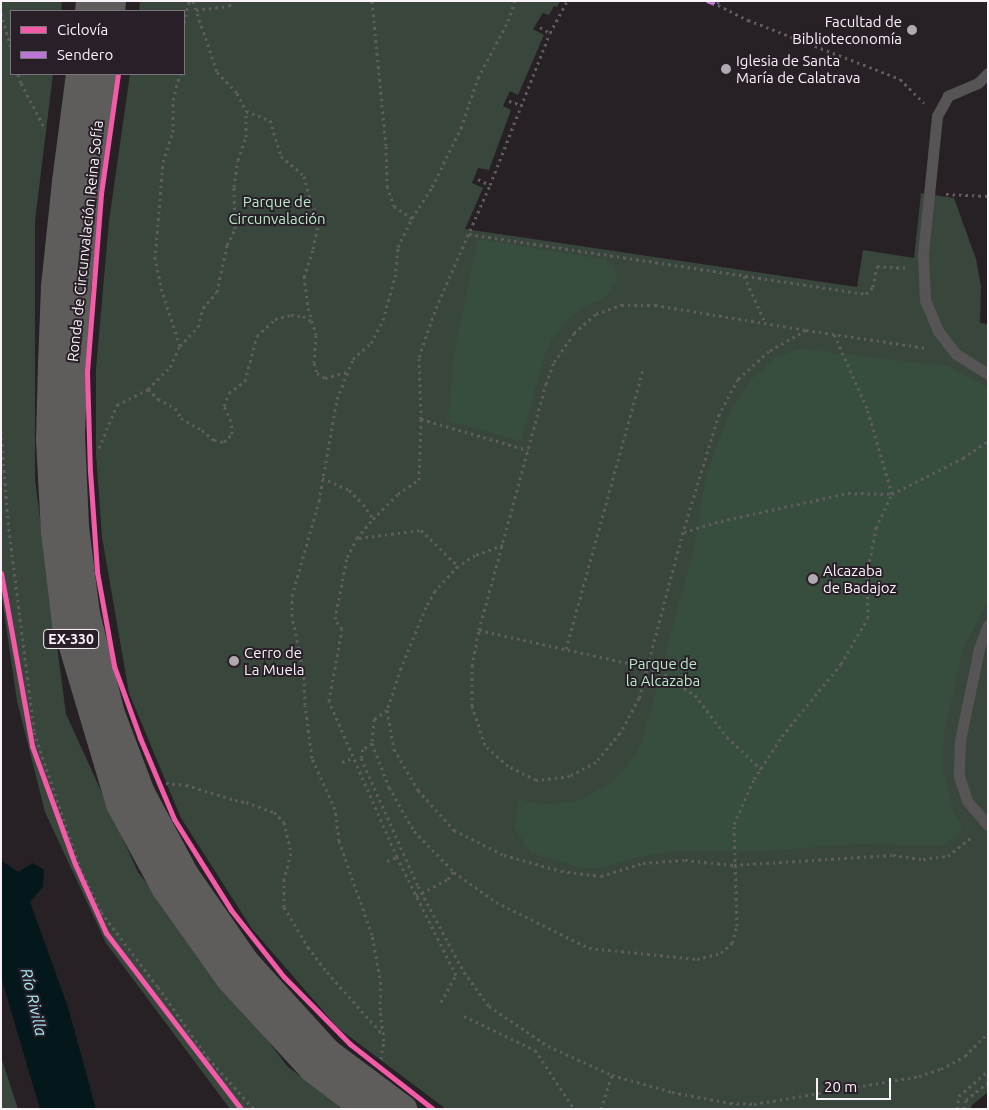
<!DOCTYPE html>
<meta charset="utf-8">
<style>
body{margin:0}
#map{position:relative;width:989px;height:1110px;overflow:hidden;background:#272126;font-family:Ubuntu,sans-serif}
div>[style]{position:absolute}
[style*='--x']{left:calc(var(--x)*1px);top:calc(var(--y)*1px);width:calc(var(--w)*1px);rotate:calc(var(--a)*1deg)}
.green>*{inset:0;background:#39463c}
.forest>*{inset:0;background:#374e3e}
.water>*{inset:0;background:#04181c}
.path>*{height:3px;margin-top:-1.5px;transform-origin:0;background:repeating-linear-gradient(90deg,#5f5c5e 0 2.5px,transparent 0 6.5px)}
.service>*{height:11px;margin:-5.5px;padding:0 5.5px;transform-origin:5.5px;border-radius:5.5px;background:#575455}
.primary>*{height:28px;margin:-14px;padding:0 14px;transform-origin:14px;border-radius:14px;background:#5f5c5c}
.quiet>*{height:4px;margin-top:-2px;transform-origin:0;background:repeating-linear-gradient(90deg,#ba77d6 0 8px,transparent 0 12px)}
.cycleway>*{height:5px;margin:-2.5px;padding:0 2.5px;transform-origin:2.5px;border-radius:2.5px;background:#f35aa7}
.dots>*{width:14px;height:14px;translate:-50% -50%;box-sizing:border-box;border:2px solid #291f28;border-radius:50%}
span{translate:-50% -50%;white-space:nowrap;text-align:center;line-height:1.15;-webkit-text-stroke:4px #291f28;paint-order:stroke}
.shield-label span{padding:1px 4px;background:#291f28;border:1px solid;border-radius:4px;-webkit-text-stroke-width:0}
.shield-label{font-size:14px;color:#faf2f9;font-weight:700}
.poi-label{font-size:15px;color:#faf2f9}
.right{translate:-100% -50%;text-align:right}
.left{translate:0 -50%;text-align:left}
.park-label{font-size:15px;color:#b6ecc6}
.street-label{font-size:15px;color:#faf2f9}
.water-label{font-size:16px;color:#a5f0fd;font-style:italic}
.frame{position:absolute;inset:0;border:2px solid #faf2f9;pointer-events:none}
.legend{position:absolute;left:10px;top:10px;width:175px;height:65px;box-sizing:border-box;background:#291f28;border:1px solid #7d737c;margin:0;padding:6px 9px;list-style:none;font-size:15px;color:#faf2f9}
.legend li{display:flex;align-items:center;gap:10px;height:25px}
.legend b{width:25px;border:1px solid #7d737c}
.scale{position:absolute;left:816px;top:1078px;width:75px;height:22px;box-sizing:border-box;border:2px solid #faf2f9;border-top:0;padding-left:6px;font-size:15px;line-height:18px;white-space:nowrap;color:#faf2f9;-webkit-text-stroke:4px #291f28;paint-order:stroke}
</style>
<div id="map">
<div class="green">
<i style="clip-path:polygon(1px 1px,62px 1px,61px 11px,11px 11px,11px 74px,53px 74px,35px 221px,35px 480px,66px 714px,138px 872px,288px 1067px,346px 1109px,230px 1109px,106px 943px,45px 812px,17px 701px,1px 591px)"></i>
<i style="clip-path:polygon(140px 1px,560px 1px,557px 7px,554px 6px,549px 15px,543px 13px,533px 29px,544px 35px,518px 95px,510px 91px,503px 106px,511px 110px,489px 170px,478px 168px,472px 183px,483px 188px,465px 229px,857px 287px,863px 250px,914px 258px,921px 193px,954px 198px,976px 259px,981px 287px,980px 323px,988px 324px,988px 1092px,972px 1105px,971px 1109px,446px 1109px,338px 1028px,252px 929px,181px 818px,129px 693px,102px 537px,96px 454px,96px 369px,109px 221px,130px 74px,184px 74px,184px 11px,139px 11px)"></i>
<i style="clip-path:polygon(1px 1057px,18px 1109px,1px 1109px)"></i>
</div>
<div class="forest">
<i style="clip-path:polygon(478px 239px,604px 259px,614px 267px,617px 280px,605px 298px,583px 307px,563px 324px,550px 343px,544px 356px,521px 441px,449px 421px,453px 361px)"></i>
<i style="clip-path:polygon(801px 349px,947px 366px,988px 387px,988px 601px,963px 648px,945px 727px,942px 767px,952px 808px,962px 828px,953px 839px,941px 846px,859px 844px,765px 851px,675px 851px,635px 858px,600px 868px,581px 868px,531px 853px,514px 827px,519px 799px,532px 803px,549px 804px,581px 800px,610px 783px,622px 771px,642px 743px,694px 548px,705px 482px,715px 449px,731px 411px,751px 380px,775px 357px)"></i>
</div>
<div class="water">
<i style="clip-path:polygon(1px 860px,18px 872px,33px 863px,44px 870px,43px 887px,30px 902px,68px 1007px,96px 1109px,40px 1109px,1px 977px)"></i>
</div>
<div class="path">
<i style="--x:193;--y:1;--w:75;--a:71.3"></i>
<i style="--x:217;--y:72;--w:29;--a:46"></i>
<i style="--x:237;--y:93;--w:20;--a:63"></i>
<i style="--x:246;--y:111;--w:26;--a:21"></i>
<i style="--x:270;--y:120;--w:38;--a:73"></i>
<i style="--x:281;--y:156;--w:30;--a:41"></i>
<i style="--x:304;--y:176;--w:27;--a:75"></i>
<i style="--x:311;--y:202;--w:21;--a:67"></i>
<i style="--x:319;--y:221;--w:30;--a:102"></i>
<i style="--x:313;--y:250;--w:28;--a:109"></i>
<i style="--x:304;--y:276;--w:32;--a:83"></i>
<i style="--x:308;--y:308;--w:28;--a:73"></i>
<i style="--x:316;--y:335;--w:28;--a:94"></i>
<i style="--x:314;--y:363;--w:10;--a:73"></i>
<i style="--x:317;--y:373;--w:9;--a:32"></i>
<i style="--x:325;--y:378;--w:23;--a:-15"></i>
<i style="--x:372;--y:1;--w:146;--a:84.5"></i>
<i style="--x:386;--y:146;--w:40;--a:88.6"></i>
<i style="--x:387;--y:186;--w:21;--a:71"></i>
<i style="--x:394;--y:206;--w:22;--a:34"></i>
<i style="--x:718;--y:1;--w:4;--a:90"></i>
<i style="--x:718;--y:5;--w:34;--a:27"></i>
<i style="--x:748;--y:20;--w:163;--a:21.2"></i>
<i style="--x:900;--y:79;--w:34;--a:45"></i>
<i style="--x:196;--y:10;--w:33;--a:-7"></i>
<i style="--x:229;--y:6;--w:6;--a:-51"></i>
<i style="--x:1;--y:13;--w:37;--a:74"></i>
<i style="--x:184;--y:23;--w:23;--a:-77"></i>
<i style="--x:540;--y:27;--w:12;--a:31"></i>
<i style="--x:18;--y:74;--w:9;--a:72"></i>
<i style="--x:21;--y:83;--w:52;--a:62.4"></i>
<i style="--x:509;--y:101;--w:14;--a:17"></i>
<i style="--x:478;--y:179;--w:13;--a:27"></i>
<i style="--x:946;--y:194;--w:42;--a:2.7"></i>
<i style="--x:469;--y:234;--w:402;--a:8.6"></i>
<i style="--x:866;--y:294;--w:10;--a:-45"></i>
<i style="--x:873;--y:287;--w:21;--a:-79"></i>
<i style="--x:877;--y:266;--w:29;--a:4"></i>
<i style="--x:744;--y:276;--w:51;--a:65.5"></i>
<i style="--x:621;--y:305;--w:34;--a:0"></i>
<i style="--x:655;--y:305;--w:153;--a:9.4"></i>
<i style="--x:806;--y:330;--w:43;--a:150.4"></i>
<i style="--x:769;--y:351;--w:42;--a:137.9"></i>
<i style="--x:738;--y:379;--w:40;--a:118"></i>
<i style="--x:719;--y:414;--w:123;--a:107"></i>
<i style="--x:683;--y:532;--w:172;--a:104.8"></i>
<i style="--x:639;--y:698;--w:40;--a:118"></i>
<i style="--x:620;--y:733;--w:38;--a:130"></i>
<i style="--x:596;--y:762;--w:30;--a:152"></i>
<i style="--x:570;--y:776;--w:34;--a:173"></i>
<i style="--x:536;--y:780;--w:31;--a:-153"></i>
<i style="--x:508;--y:766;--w:31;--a:-138"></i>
<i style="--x:485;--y:745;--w:41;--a:-108.4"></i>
<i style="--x:472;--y:706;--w:40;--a:-90"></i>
<i style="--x:472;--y:666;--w:37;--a:-79"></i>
<i style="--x:479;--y:630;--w:255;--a:-74.8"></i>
<i style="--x:546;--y:384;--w:23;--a:-70"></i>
<i style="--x:554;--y:362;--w:35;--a:-55"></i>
<i style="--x:574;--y:333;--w:29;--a:-41"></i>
<i style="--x:596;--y:314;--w:27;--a:-20"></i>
<i style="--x:806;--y:330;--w:122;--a:8.5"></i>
<i style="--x:180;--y:346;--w:26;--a:-47"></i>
<i style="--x:198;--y:327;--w:20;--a:-75"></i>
<i style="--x:203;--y:308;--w:21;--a:-49"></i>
<i style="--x:217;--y:292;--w:48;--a:-78"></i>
<i style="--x:227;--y:245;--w:18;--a:-63"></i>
<i style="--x:235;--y:229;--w:42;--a:-91.4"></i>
<i style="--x:234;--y:187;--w:27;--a:-82"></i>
<i style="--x:238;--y:160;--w:24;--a:-71"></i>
<i style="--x:246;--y:137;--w:26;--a:-90"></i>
<i style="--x:148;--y:389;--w:14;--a:45"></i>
<i style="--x:158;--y:399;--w:19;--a:28"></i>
<i style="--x:175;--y:408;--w:12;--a:59"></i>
<i style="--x:181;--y:418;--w:24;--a:30"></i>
<i style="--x:202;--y:430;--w:16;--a:40"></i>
<i style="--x:214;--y:440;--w:10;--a:11"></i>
<i style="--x:224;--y:442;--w:11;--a:-45"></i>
<i style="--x:232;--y:434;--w:13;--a:-94"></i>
<i style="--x:231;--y:421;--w:17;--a:-115"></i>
<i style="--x:224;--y:406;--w:14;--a:-69"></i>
<i style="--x:229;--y:393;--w:20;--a:-37"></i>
<i style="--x:245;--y:381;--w:47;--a:-75.1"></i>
<i style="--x:257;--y:336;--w:25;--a:-43"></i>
<i style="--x:275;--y:319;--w:16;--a:-14"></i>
<i style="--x:291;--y:315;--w:12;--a:5"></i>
<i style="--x:303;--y:316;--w:9;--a:32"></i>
<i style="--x:421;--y:419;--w:111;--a:16.2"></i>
<i style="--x:1;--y:431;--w:91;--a:85.6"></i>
<i style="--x:8;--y:522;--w:212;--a:82.9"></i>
<i style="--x:34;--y:732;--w:144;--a:71.3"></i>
<i style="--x:80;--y:868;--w:49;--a:64.5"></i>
<i style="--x:101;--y:912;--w:94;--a:52.8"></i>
<i style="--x:158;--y:987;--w:87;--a:54.8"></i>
<i style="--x:208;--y:1058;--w:69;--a:48"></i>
<i style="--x:99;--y:448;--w:47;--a:-67.3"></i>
<i style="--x:117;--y:405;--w:35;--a:-27"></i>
<i style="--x:148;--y:389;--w:31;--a:-45"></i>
<i style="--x:170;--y:367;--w:23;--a:-65"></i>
<i style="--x:180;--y:346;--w:58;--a:-108.1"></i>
<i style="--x:162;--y:291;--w:33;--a:-102"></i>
<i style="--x:155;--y:259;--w:97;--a:-85.3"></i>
<i style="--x:163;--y:162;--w:32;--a:-72"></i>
<i style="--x:173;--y:132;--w:32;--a:-90"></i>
<i style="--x:173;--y:100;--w:27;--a:-75"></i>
<i style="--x:322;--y:478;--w:30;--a:24"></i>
<i style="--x:349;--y:490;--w:20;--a:45"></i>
<i style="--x:363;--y:504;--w:18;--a:56"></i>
<i style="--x:684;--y:532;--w:39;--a:-17"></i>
<i style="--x:721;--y:521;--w:130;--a:-12.4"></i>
<i style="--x:848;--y:493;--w:44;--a:1.3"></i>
<i style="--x:892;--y:494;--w:80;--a:-26.9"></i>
<i style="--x:963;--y:458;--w:30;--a:-34"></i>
<i style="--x:359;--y:538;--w:63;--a:-7.4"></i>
<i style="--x:421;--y:530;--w:52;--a:44.2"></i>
<i style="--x:503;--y:545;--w:30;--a:160"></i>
<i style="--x:475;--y:555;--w:20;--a:147"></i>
<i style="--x:458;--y:566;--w:34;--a:133"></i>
<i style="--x:435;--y:591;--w:18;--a:119"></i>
<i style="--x:426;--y:607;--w:66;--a:112.3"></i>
<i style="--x:401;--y:668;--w:44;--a:108.4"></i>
<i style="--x:387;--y:710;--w:40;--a:80"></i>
<i style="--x:394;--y:749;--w:48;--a:59.7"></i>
<i style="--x:418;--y:790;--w:54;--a:48"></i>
<i style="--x:454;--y:830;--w:56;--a:26.6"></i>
<i style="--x:504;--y:855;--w:59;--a:15.7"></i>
<i style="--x:561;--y:871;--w:40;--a:7.1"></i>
<i style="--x:601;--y:876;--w:44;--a:-17.2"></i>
<i style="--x:643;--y:863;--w:42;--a:-4.1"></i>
<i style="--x:685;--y:860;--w:49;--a:5.8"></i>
<i style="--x:734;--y:865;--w:159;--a:-3.6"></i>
<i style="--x:893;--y:855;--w:30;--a:8"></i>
<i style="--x:923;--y:859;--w:25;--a:-7"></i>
<i style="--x:948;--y:856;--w:32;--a:-39"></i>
<i style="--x:479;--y:630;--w:171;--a:12.5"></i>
<i style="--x:646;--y:667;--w:24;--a:24"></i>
<i style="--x:668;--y:677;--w:32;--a:34"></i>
<i style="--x:695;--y:695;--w:53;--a:52.7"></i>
<i style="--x:727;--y:737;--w:47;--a:43.3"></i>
<i style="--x:566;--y:649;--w:289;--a:-74.6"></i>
<i style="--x:387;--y:710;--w:16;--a:145"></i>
<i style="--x:374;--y:719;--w:24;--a:95"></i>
<i style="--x:372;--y:743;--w:47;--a:68.9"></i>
<i style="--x:389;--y:787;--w:51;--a:60.4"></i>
<i style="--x:414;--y:831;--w:57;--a:45.7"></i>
<i style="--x:454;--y:872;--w:52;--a:35.5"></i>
<i style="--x:496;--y:902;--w:104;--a:26.3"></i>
<i style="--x:589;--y:948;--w:109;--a:5.8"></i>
<i style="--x:697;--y:959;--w:25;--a:-14"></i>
<i style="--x:721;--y:953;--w:15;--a:-42"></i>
<i style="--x:732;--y:943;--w:18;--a:-74"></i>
<i style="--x:737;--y:926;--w:102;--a:-91.7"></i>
<i style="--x:734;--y:824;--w:49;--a:-66"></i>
<i style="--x:754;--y:779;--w:51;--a:-56.9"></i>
<i style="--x:782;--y:736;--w:93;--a:-50.7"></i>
<i style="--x:841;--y:664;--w:53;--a:-59.6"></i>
<i style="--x:868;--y:618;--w:44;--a:-91.3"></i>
<i style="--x:867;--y:574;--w:47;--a:-78.9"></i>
<i style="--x:876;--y:528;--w:38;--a:-65"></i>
<i style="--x:892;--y:494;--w:90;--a:-106.2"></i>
<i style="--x:867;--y:408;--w:81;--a:-114"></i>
<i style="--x:372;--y:743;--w:11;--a:146"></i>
<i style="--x:363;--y:749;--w:9;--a:103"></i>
<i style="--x:361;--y:758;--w:140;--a:66"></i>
<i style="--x:418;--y:886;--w:98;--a:61.9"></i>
<i style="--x:464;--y:972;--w:42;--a:53.7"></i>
<i style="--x:489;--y:1006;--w:71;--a:34.1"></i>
<i style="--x:548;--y:1046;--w:70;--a:24.4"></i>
<i style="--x:612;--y:1075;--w:62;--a:15.8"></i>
<i style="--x:672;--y:1092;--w:59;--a:10.7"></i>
<i style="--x:730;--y:1103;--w:24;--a:2"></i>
<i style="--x:754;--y:1104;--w:167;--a:-9.6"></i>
<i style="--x:919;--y:1076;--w:23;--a:-18"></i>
<i style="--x:941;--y:1069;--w:27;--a:-28"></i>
<i style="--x:965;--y:1056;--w:33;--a:-45"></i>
<i style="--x:342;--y:762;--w:12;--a:-20"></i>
<i style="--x:166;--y:783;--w:20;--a:6"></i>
<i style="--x:186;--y:785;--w:51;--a:17"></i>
<i style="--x:235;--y:800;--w:11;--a:10"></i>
<i style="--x:246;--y:802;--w:30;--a:20"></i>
<i style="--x:274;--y:812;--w:14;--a:45"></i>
<i style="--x:284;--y:822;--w:32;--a:77"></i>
<i style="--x:291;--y:853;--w:27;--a:105"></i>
<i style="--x:284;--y:879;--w:28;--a:90"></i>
<i style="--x:284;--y:907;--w:47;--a:59"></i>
<i style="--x:308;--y:947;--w:31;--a:53"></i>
<i style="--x:327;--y:972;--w:83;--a:48.4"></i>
<i style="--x:387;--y:861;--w:11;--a:-22"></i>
<i style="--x:416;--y:896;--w:36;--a:-28"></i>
<i style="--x:448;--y:879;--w:9;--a:-54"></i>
<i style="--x:441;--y:1002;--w:31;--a:-61"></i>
<i style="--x:456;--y:975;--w:132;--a:-116.6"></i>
<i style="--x:397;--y:857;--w:170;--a:-113.6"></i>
<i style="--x:329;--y:701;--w:73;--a:-79.8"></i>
<i style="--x:342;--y:629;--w:12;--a:-125"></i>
<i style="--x:335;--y:619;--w:63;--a:-79"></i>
<i style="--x:347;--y:557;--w:21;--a:-62"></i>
<i style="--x:357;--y:538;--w:25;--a:-50"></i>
<i style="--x:373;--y:519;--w:35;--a:-45"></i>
<i style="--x:398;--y:494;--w:25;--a:-34"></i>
<i style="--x:419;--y:480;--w:61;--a:-88.1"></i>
<i style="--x:421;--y:419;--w:62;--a:-91.8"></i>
<i style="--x:419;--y:357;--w:52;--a:-70.9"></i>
<i style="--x:436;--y:308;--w:134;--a:-66.3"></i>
<i style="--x:490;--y:185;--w:163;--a:-68.5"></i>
<i style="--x:550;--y:33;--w:36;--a:-62"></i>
<i style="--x:464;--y:1016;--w:79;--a:25.6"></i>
<i style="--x:535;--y:1050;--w:71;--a:56.5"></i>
<i style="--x:381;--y:1059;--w:18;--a:-81"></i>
<i style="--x:384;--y:1041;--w:31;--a:-97"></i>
<i style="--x:380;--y:1010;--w:26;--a:-88"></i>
<i style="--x:381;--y:984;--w:50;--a:-100.4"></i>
<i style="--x:372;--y:935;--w:100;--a:-109.3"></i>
<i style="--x:339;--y:841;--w:32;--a:-97"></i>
<i style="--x:335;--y:809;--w:56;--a:-114.3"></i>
<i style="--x:312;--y:758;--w:53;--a:-97.5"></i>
<i style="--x:305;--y:705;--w:31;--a:-92"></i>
<i style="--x:304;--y:674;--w:59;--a:-101.7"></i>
<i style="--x:292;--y:616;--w:20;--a:-90"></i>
<i style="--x:292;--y:596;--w:99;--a:-74.1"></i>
<i style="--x:319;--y:501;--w:104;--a:-80"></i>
<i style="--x:337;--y:399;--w:43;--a:-68.2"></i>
<i style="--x:353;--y:359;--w:24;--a:-42"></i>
<i style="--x:371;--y:343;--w:26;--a:-62"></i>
<i style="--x:383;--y:320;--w:45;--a:-74.4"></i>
<i style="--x:395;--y:277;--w:30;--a:-84"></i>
<i style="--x:398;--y:247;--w:32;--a:-64"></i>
<i style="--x:412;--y:218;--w:37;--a:-57"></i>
<i style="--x:432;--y:187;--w:66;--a:-63.8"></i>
<i style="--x:461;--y:128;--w:53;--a:-71.2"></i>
<i style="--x:478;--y:78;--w:64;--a:-62.2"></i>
<i style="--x:508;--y:21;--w:21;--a:-71"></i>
<i style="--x:601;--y:1109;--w:36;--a:-72"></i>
<i style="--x:957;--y:1109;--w:13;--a:-81"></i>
<i style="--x:959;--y:1096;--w:38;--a:-41"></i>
<i style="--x:964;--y:1109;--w:9;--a:-77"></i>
<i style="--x:966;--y:1100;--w:28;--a:-39"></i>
</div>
<div class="service">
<i style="--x:988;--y:73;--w:14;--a:135"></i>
<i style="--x:978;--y:83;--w:33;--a:157"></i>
<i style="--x:948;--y:96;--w:23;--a:119"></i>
<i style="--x:937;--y:116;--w:140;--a:95.8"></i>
<i style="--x:923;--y:255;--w:45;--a:87.5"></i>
<i style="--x:925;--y:300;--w:34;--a:67"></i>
<i style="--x:938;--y:331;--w:29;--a:52"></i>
<i style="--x:956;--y:354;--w:38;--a:32"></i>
<i style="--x:988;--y:625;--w:26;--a:111"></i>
<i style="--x:979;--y:649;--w:93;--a:101.8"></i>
<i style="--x:960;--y:740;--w:36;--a:92"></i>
<i style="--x:959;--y:776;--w:26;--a:72"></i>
<i style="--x:967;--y:801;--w:32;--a:49"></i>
</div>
<div class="primary">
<i style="--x:89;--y:11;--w:10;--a:-84"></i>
<i style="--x:111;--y:11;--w:10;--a:-84"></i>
<i style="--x:80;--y:74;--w:109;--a:97.4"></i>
<i style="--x:66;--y:182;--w:106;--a:96"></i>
<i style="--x:55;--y:287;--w:77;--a:92.2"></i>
<i style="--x:52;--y:364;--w:76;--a:91.5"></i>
<i style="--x:50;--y:440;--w:92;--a:86.9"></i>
<i style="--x:55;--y:532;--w:92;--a:83.1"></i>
<i style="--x:66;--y:623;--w:189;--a:73.4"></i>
<i style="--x:120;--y:804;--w:97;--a:61.6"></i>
<i style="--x:166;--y:889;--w:110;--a:54.6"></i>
<i style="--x:230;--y:979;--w:122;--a:47.3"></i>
<i style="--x:313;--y:1069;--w:66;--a:37"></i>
<i style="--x:103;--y:74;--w:218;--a:96.9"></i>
<i style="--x:77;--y:290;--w:145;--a:92.4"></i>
<i style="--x:71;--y:435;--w:92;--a:87.5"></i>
<i style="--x:75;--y:527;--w:88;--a:82.8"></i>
<i style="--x:86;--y:614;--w:103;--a:76"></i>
<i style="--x:111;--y:714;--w:85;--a:69.2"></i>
<i style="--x:141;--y:793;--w:93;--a:61.8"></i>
<i style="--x:185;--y:875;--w:107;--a:55.3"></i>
<i style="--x:246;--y:963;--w:122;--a:47.7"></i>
<i style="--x:328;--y:1053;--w:94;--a:36.7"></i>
</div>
<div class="quiet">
<i style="--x:707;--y:1;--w:12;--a:20"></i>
</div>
<div class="cycleway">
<i style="--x:118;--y:74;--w:121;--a:98.1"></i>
<i style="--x:101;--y:194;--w:179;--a:94.5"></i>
<i style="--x:87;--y:372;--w:99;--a:88.3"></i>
<i style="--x:90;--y:471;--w:101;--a:86"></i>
<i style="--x:97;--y:572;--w:96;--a:79.7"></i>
<i style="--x:114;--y:666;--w:77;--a:70.1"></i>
<i style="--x:140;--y:738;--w:88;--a:67.2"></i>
<i style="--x:174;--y:819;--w:107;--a:57.9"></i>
<i style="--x:231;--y:910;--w:85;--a:51.7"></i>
<i style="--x:284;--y:977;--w:94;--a:45.4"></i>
<i style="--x:350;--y:1044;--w:105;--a:38.1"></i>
<i style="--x:1;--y:573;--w:176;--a:79.8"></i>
<i style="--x:32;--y:746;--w:126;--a:70"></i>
<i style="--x:75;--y:864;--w:76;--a:65.8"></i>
<i style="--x:106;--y:933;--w:222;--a:52.5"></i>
</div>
<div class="dots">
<i style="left:912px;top:30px;background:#b0a9af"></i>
<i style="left:726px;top:69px;background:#b0a9af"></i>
<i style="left:813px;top:579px;background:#b0a9af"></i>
<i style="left:234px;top:661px;background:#b0a9af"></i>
</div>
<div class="shield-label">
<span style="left:71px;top:639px">EX-330</span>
</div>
<div class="poi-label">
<span class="right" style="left:902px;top:30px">Facultad de<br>Biblioteconomía</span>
<span class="left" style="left:736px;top:69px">Iglesia de Santa<br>María de Calatrava</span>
<span class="left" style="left:823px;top:579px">Alcazaba<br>de Badajoz</span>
<span class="left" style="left:244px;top:661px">Cerro de<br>La Muela</span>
</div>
<div class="park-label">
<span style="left:277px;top:210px">Parque de<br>Circunvalación</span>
<span style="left:663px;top:672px">Parque de<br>la Alcazaba</span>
</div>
<div class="street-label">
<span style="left:85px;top:241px;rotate:-84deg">Ronda de Circunvalación Reina Sofía</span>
</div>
<div class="water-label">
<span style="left:34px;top:1002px;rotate:77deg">Río Rivilla</span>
</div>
<div class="frame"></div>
<ul class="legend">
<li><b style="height:6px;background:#f35aa7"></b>Ciclovía</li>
<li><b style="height:6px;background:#ba77d6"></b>Sendero</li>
</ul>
<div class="scale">20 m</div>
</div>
